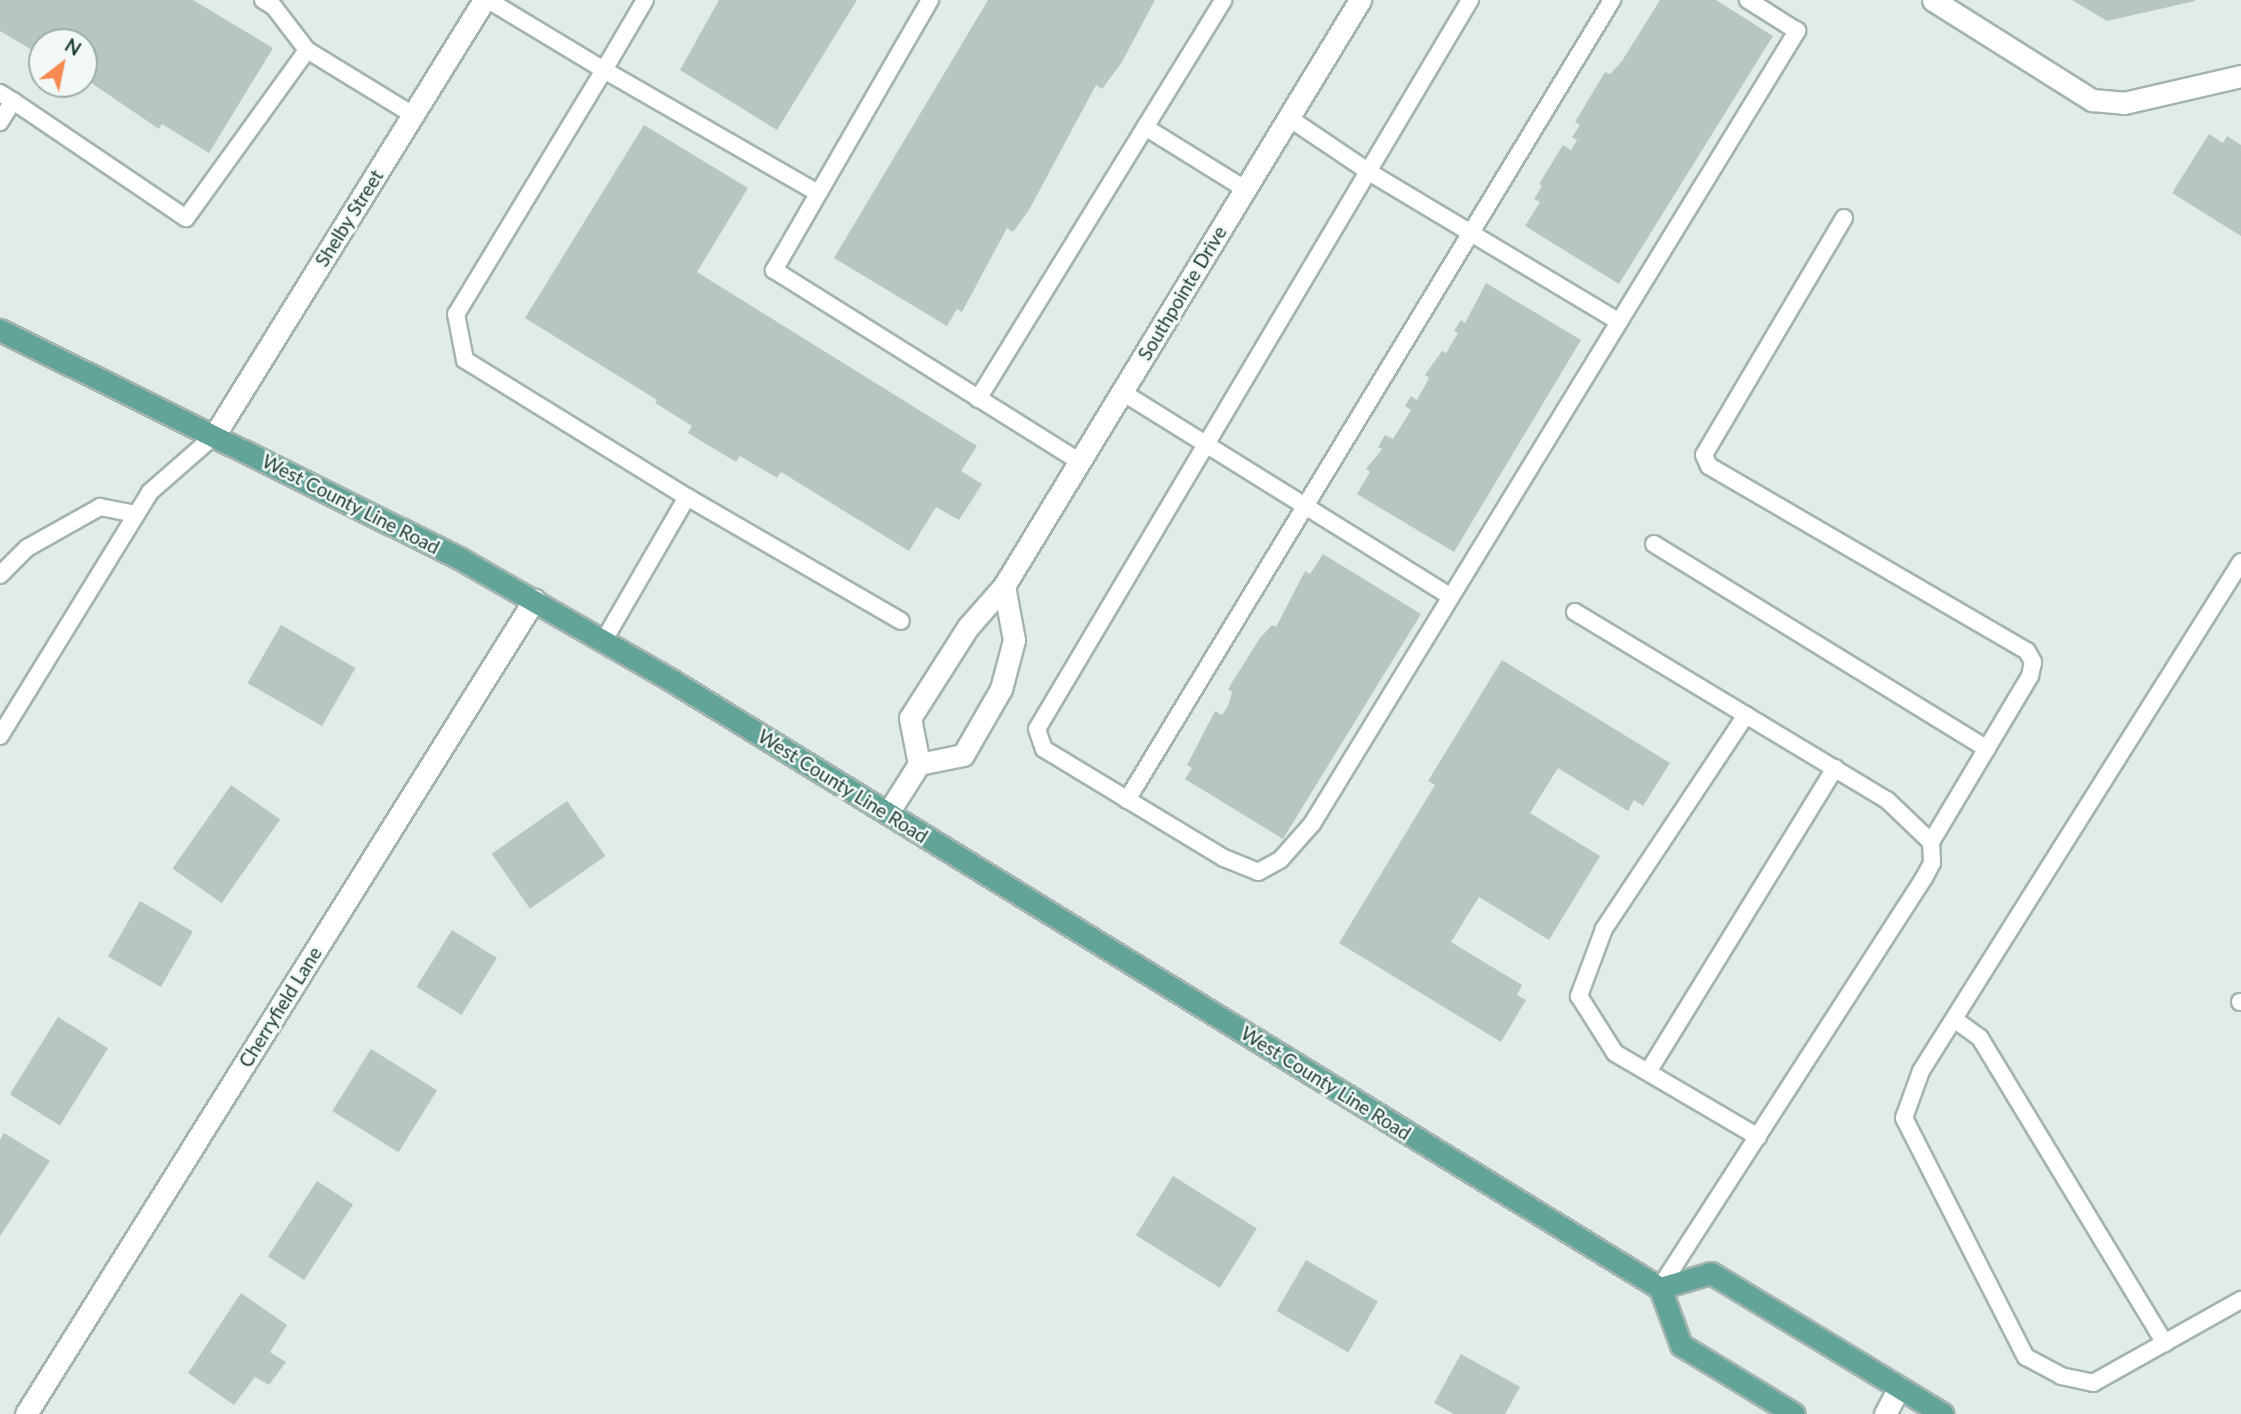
<!DOCTYPE html>
<style>
body{margin:0}
#map{position:relative;width:2241px;height:1414px;overflow:hidden;background:#e1ece8;font-family:Lato,sans-serif}
div>[style]{position:absolute}
[style*='--x']{left:calc(var(--x)*1px);top:calc(var(--y)*1px);width:calc(var(--w)*1px);rotate:calc(var(--a)*1deg)}
.building>*{inset:0;background:#b6c7c1;transform-origin:0 0}
.roads{filter:drop-shadow(2px 0 #a3b4b0) drop-shadow(-2px 0 #a3b4b0) drop-shadow(0 2px #a3b4b0) drop-shadow(0 -2px #a3b4b0)}
.service>*{height:16px;margin:-8px;padding:0 8px;transform-origin:8px;border-radius:8px;background:#fff}
.minor>*{height:21px;margin:-10.5px;padding:0 10.5px;transform-origin:10.5px;border-radius:10.5px;background:#fff}
.tertiary>*{height:21px;margin:-10.5px;padding:0 10.5px;transform-origin:10.5px;border-radius:10.5px;background:#fff}
.primary>*{height:21px;margin:-10.5px;padding:0 10.5px;transform-origin:10.5px;border-radius:10.5px;background:#63a499}
span{translate:-50% -50%;white-space:nowrap;text-align:center;line-height:1.15;-webkit-text-stroke:5px #f1f8f5;paint-order:stroke}
.street-label{font-size:19px;color:#203e38}
.north{position:absolute;left:28px;top:28px;width:70px;height:70px;box-sizing:border-box;background:#f1f8f5;border:2px solid #9daea9;border-radius:50%;rotate:32deg;font-size:19px;font-weight:700;line-height:28px;text-align:center;color:#203e38}
.north::after{content:'';display:block;margin:auto;width:24px;height:32px;background:#f98952;clip-path:polygon(50% 0,100% 100%,50% 72%,0 100%)}
</style>
<div id="map">
<div class="building">
<i style="clip-path:polygon(0 0,193px 0,273px 48px,209px 153px,162px 124px,159px 129px,84px 78px,84px 42px,42px 42px,42px 56px,0 31px)"></i>
<i style="clip-path:polygon(719px 0,857px 0,777px 130px,680px 70px)"></i>
<i style="clip-path:polygon(988px 0,1155px 0,1122px 62px,1102px 89px,1096px 85px,1029px 210px,1013px 232px,1007px 228px,962px 312px,957px 309px,947px 326px,834px 258px)"></i>
<i style="clip-path:polygon(1660px 0,1716px 0,1773px 36px,1619px 284px,1525px 226px,1540px 202px,1534px 199px,1542px 186px,1539px 184px,1563px 145px,1571px 150px,1577px 140px,1572px 137px,1580px 125px,1575px 122px,1605px 72px,1610px 74px,1622px 61px)"></i>
<i style="clip-path:polygon(2072px 0,2195px 0,2195px 1px,2107px 21px)"></i>
<i style="clip-path:polygon(644px 125px,748px 188px,697px 272px,977px 446px,961px 471px,982px 484px,959px 520px,936px 507px,909px 551px,781px 472px,777px 478px,740px 456px,736px 462px,688px 433px,692px 426px,655px 403px,657px 400px,525px 318px)"></i>
<i style="clip-path:polygon(2209px 134px,2223px 143px,2227px 136px,2241px 145px,2241px 236px,2172px 193px)"></i>
<i style="clip-path:polygon(1486px 283px,1581px 340px,1454px 552px,1357px 494px,1370px 472px,1366px 469px,1382px 449px,1378px 447px,1385px 435px,1393px 439px,1411px 410px,1405px 406px,1411px 396px,1417px 400px,1429px 378px,1425px 375px,1442px 351px,1446px 353px,1458px 333px,1454px 331px,1461px 320px,1465px 323px)"></i>
<i style="clip-path:polygon(1323px 554px,1421px 614px,1283px 839px,1185px 779px,1192px 768px,1187px 765px,1215px 711px,1222px 715px,1228px 706px,1232px 692px,1228px 689px,1260px 638px,1272px 625px,1276px 627px,1305px 571px,1310px 574px)"></i>
<i style="left:281px;top:625px;width:86px;height:67px;rotate:30deg"></i>
<i style="clip-path:polygon(1502px 660px,1670px 763px,1643px 806px,1634px 800px,1628px 811px,1558px 768px,1530px 813px,1600px 856px,1549px 940px,1479px 897px,1451px 942px,1522px 985px,1517px 995px,1526px 1000px,1501px 1042px,1339px 943px,1435px 785px,1428px 781px)"></i>
<i style="left:231px;top:785px;width:60px;height:102px;rotate:35deg"></i>
<i style="left:567px;top:801px;width:67px;height:92px;rotate:55deg"></i>
<i style="left:140px;top:901px;width:61px;height:64px;rotate:30deg"></i>
<i style="left:452px;top:930px;width:53px;height:67px;rotate:32deg"></i>
<i style="left:58px;top:1017px;width:59px;height:91px;rotate:32deg"></i>
<i style="left:371px;top:1049px;width:78px;height:73px;rotate:32deg"></i>
<i style="clip-path:polygon(4px 1133px,50px 1161px,0 1236px,0 1140px)"></i>
<i style="left:1173px;top:1176px;width:99px;height:70px;rotate:32deg"></i>
<i style="left:317px;top:1181px;width:43px;height:90px;rotate:33deg"></i>
<i style="left:1306px;top:1260px;width:83px;height:59px;rotate:30deg"></i>
<i style="clip-path:polygon(241px 1293px,287px 1325px,270px 1352px,286px 1362px,269px 1385px,255px 1377px,234px 1405px,188px 1373px)"></i>
<i style="clip-path:polygon(1461px 1354px,1520px 1387px,1505px 1414px,1454px 1414px,1434px 1403px)"></i>
</div>
<div class="roads">
<div class="service">
<i style="--x:263;--y:0;--w:13;--a:32"></i>
<i style="--x:274;--y:7;--w:54;--a:52.5"></i>
<i style="--x:307;--y:50;--w:124;--a:31.5"></i>
<i style="--x:488;--y:0;--w:135;--a:31.1"></i>
<i style="--x:604;--y:70;--w:285;--a:121.2"></i>
<i style="--x:456;--y:314;--w:47;--a:78.9"></i>
<i style="--x:465;--y:360;--w:261;--a:31.7"></i>
<i style="--x:687;--y:497;--w:168;--a:120.1"></i>
<i style="--x:645;--y:0;--w:81;--a:120.4"></i>
<i style="--x:604;--y:70;--w:247;--a:29.9"></i>
<i style="--x:930;--y:0;--w:312;--a:120"></i>
<i style="--x:774;--y:270;--w:361;--a:32.1"></i>
<i style="--x:1470;--y:0;--w:848;--a:120.71"></i>
<i style="--x:1037;--y:729;--w:21;--a:71"></i>
<i style="--x:1044;--y:749;--w:210;--a:31.2"></i>
<i style="--x:1224;--y:858;--w:37;--a:22"></i>
<i style="--x:1258;--y:872;--w:26;--a:-29"></i>
<i style="--x:1281;--y:859;--w:47;--a:-48.5"></i>
<i style="--x:1312;--y:824;--w:930;--a:-58.55"></i>
<i style="--x:1797;--y:31;--w:58;--a:-147.7"></i>
<i style="--x:0;--y:93;--w:15;--a:32"></i>
<i style="--x:13;--y:101;--w:25;--a:122"></i>
<i style="--x:13;--y:101;--w:209;--a:34.1"></i>
<i style="--x:186;--y:218;--w:207;--a:-54.2"></i>
<i style="--x:1289;--y:118;--w:97;--a:34"></i>
<i style="--x:1369;--y:172;--w:290;--a:30.9"></i>
<i style="--x:1145;--y:127;--w:118;--a:31.8"></i>
<i style="--x:1844;--y:218;--w:275;--a:120.6"></i>
<i style="--x:1704;--y:455;--w:12;--a:66"></i>
<i style="--x:1709;--y:466;--w:368;--a:30.2"></i>
<i style="--x:2027;--y:651;--w:13;--a:61"></i>
<i style="--x:2033;--y:662;--w:14;--a:102"></i>
<i style="--x:2030;--y:676;--w:193;--a:120.8"></i>
<i style="--x:1122;--y:392;--w:386;--a:31.9"></i>
<i style="--x:978;--y:399;--w:468;--a:-58.4"></i>
<i style="--x:687;--y:497;--w:247;--a:30.1"></i>
<i style="--x:1654;--y:544;--w:391;--a:31.6"></i>
<i style="--x:2241;--y:562;--w:601;--a:122.16"></i>
<i style="--x:1921;--y:1071;--w:50;--a:109.9"></i>
<i style="--x:1904;--y:1118;--w:268;--a:63"></i>
<i style="--x:2026;--y:1357;--w:40;--a:28"></i>
<i style="--x:2061;--y:1376;--w:33;--a:12"></i>
<i style="--x:2093;--y:1383;--w:170;--a:-29.3"></i>
<i style="--x:0;--y:575;--w:38;--a:-45"></i>
<i style="--x:27;--y:548;--w:84;--a:-29.3"></i>
<i style="--x:100;--y:507;--w:37;--a:11"></i>
<i style="--x:1575;--y:612;--w:364;--a:31.1"></i>
<i style="--x:1887;--y:800;--w:61;--a:43.7"></i>
<i style="--x:1931;--y:842;--w:21;--a:87"></i>
<i style="--x:1932;--y:863;--w:17;--a:118"></i>
<i style="--x:1924;--y:878;--w:488;--a:122.8"></i>
<i style="--x:1746;--y:715;--w:257;--a:123.6"></i>
<i style="--x:1604;--y:929;--w:72;--a:110.5"></i>
<i style="--x:1579;--y:996;--w:67;--a:57.7"></i>
<i style="--x:1615;--y:1053;--w:166;--a:30.4"></i>
<i style="--x:0;--y:736;--w:286;--a:-58.4"></i>
<i style="--x:150;--y:492;--w:85;--a:-41.2"></i>
<i style="--x:1127;--y:800;--w:936;--a:-58.77"></i>
<i style="--x:2240;--y:1002;--w:1;--a:0"></i>
<i style="--x:1954;--y:1019;--w:32;--a:36"></i>
<i style="--x:1980;--y:1038;--w:357;--a:58.8"></i>
<i style="--x:1648;--y:1072;--w:357;--a:-58.4"></i>
</div>
<div class="minor">
<i style="--x:1933;--y:0;--w:188;--a:32.2"></i>
<i style="--x:2092;--y:100;--w:32;--a:5"></i>
<i style="--x:2124;--y:103;--w:120;--a:-13"></i>
<i style="--x:919;--y:764;--w:45;--a:-11.6"></i>
<i style="--x:963;--y:755;--w:76;--a:-60.1"></i>
<i style="--x:1001;--y:689;--w:51;--a:-75.1"></i>
<i style="--x:1014;--y:640;--w:55;--a:-100.5"></i>
<i style="--x:888;--y:813;--w:58;--a:-57.7"></i>
<i style="--x:919;--y:764;--w:47;--a:-101.1"></i>
<i style="--x:910;--y:718;--w:108;--a:-57.5"></i>
<i style="--x:968;--y:627;--w:55;--a:-48.7"></i>
<i style="--x:1004;--y:586;--w:686;--a:-58.72"></i>
<i style="--x:26;--y:1414;--w:960;--a:-58.03"></i>
<i style="--x:1885;--y:1414;--w:30;--a:-62"></i>
</div>
<div class="tertiary">
<i style="--x:214;--y:436;--w:513;--a:-58.23"></i>
</div>
<div class="primary">
<i style="--x:0;--y:330;--w:513;--a:26.42"></i>
<i style="--x:459;--y:558;--w:245;--a:29.9"></i>
<i style="--x:671;--y:680;--w:1161;--a:31.58"></i>
<i style="--x:1660;--y:1288;--w:61;--a:69.8"></i>
<i style="--x:1681;--y:1345;--w:132;--a:31.4"></i>
<i style="--x:1660;--y:1288;--w:53;--a:-16.4"></i>
<i style="--x:1711;--y:1273;--w:271;--a:31.3"></i>
</div>
</div>
<div class="street-label">
<span style="left:349px;top:218px;rotate:-58deg">Shelby Street</span>
<span style="left:1182px;top:293px;rotate:-59deg">Southpointe Drive</span>
<span style="left:351px;top:504px;rotate:27deg">West County Line Road</span>
<span style="left:843px;top:786px;rotate:32deg">West County Line Road</span>
<span style="left:280px;top:1007px;rotate:-58deg">Cherryfield Lane</span>
<span style="left:1326px;top:1083px;rotate:32deg">West County Line Road</span>
</div>
<div class="north">N</div>
</div>
